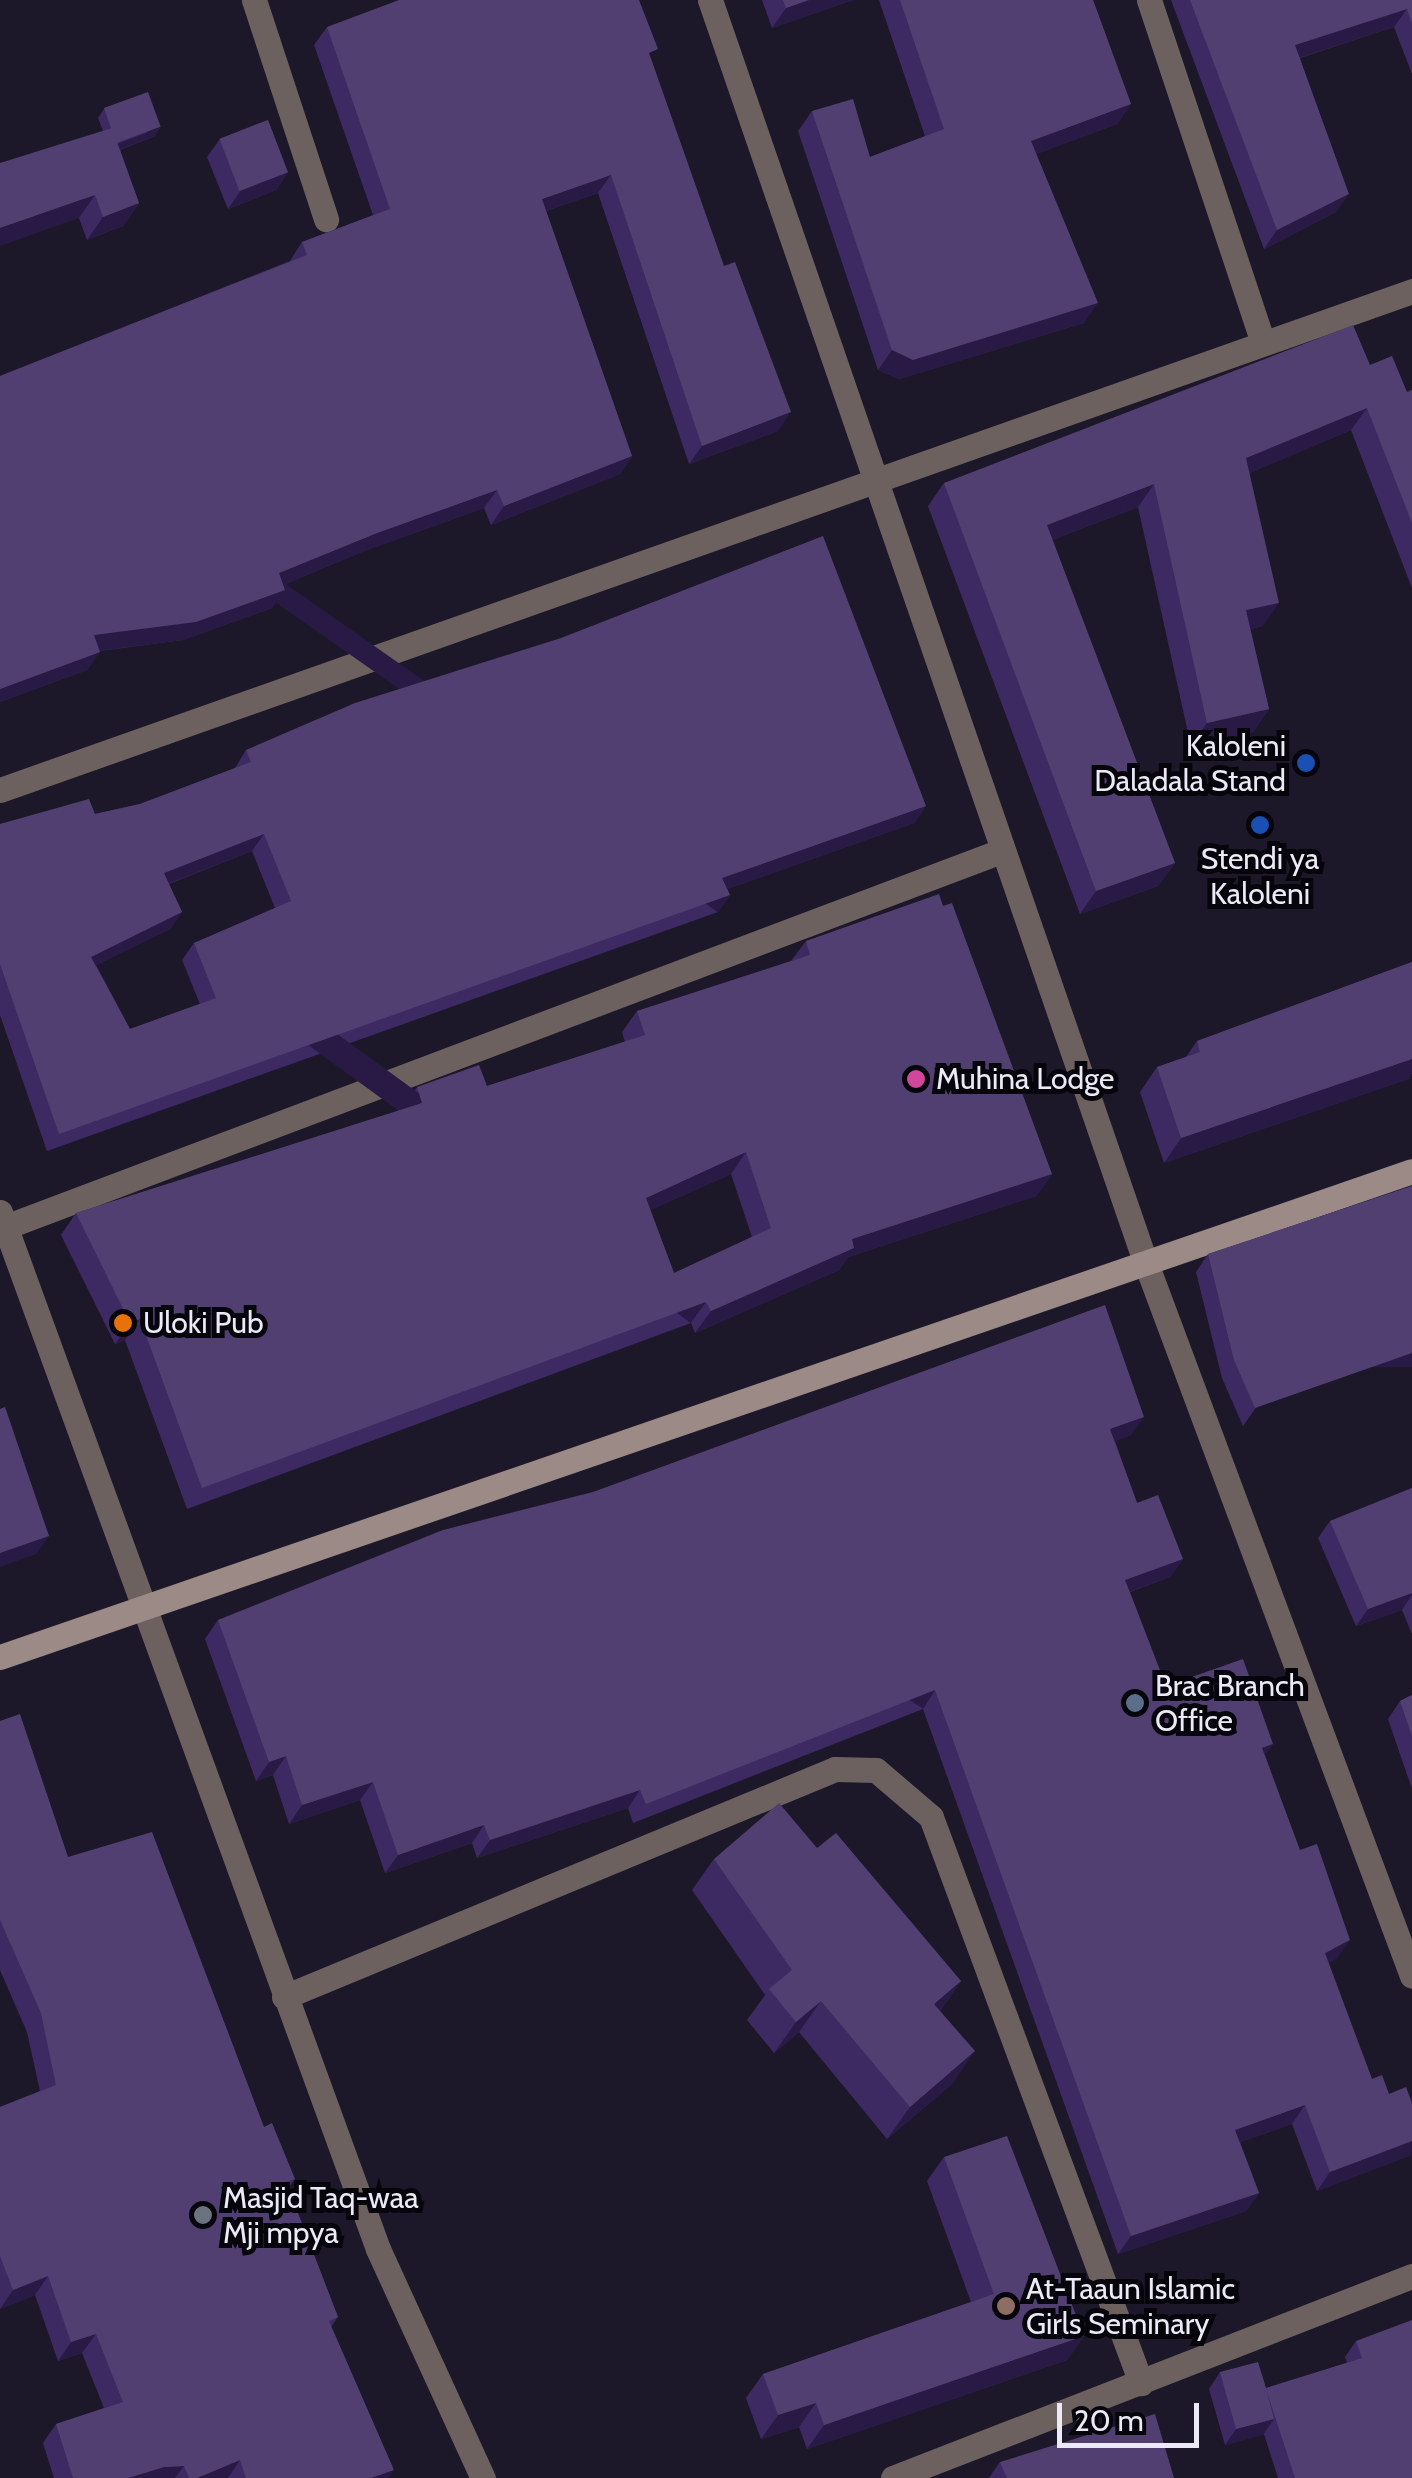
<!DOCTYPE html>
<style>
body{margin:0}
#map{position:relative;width:1412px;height:2478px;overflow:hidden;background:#1d1829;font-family:Cabin,sans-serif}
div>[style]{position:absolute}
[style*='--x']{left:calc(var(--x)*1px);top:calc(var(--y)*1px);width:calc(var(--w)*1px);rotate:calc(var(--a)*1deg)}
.street>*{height:25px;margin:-12.5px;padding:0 12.5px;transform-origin:12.5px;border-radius:12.5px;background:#6c615f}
.secondary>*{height:25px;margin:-12.5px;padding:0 12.5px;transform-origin:12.5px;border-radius:12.5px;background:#9b8a85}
.wall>*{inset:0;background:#3e2a62}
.shaded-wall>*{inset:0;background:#291a45;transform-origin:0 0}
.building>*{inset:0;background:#513f72;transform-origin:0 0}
.dots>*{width:28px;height:28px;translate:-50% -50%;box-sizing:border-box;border:5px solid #07050c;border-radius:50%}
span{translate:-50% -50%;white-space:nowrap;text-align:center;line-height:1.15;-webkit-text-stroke:10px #07050c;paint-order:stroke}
.poi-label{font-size:30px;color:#eceaf6}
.right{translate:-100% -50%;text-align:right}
.left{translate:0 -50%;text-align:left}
.scale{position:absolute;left:1057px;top:2403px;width:142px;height:45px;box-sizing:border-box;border:5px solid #eceaf6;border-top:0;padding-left:12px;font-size:30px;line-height:35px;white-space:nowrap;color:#eceaf6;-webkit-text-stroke:8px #07050c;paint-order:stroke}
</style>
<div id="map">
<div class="street">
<i style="--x:254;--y:0;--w:231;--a:71.8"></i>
<i style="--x:710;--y:0;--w:1331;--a:70.97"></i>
<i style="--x:1144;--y:1258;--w:766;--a:69.53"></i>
<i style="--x:1149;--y:0;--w:358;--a:71.6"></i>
<i style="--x:0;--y:790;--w:1498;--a:-19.46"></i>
<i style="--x:0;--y:1212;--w:1104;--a:69.97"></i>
<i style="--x:378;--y:2249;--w:252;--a:65.4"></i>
<i style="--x:0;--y:1229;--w:1070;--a:-20.69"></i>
<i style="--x:284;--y:1997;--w:596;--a:-22.48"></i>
<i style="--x:835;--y:1769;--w:41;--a:1.4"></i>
<i style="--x:876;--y:1770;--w:72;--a:40.5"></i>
<i style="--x:931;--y:1817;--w:604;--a:69.64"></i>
<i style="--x:893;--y:2478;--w:557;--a:-21.27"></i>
</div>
<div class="secondary">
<i style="--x:0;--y:1657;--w:1493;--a:-18.99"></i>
</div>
<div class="wall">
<i style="clip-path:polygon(762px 0,853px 0,772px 28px)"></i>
<i style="clip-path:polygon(879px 0,1093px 0,1131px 104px,1117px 124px,1036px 154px,1084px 323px,899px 379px,878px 370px,798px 131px,812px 111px,870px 157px,925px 136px)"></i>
<i style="clip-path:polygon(1171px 0,1412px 0,1412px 74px,1394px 27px,1300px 58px,1336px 212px,1264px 249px)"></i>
<i style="clip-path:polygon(327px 27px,651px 59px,778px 431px,689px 464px,598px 193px,546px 211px,632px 456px,620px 474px,491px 525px,484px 508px,364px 551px,283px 585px,272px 608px,183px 640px,100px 651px,87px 670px,0 702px,0 376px,290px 261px,302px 242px,373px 215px,314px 45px)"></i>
<i style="clip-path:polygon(104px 109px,155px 136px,120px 150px,139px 203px,123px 226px,87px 240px,79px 218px,103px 131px,98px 118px)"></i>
<i style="clip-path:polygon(220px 139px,288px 172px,276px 190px,228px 209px,207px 157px)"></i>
<i style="clip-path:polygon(1370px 365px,1407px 392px,1412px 390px,1412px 588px,1351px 430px,1249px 473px,1263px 626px,1250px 629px,1269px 709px,1253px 732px,1191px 746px,1138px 507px,1052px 540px,1175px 863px,1158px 886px,1080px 914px,928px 506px,944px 483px)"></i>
<i style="clip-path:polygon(evenodd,246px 750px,926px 806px,914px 823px,727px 889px,730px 895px,718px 912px,47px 1151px,0 1015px,0 824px,95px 814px,140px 804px,235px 768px,246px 750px,252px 851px,275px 908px,194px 943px,182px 960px,200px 1004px,130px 1029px,96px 965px,170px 929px,182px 912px,169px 884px,252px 851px)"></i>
<i style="clip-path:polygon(evenodd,806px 941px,1052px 1174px,1036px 1196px,848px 1257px,839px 1270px,695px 1333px,691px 1323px,187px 1509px,125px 1340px,115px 1344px,61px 1235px,76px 1213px,402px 1110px,417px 1087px,487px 1086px,625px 1042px,622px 1032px,637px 1011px,791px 961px,806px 941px,731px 1174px,752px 1237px,674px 1273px,650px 1210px,731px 1174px)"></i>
<i style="clip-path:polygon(1412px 962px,1412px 1073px,1408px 1079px,1164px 1163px,1140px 1092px,1157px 1067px,1186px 1057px,1197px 1041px)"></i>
<i style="clip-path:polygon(1412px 1186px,1243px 1426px,1222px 1378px,1196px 1272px,1208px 1254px)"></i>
<i style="clip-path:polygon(1131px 1435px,1115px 1441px,1137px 1503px,1183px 1559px,1170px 1577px,1130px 1592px,1166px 1686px,1265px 1755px,1337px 1958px,1328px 1963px,1372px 2079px,1411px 2155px,1317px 2191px,1292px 2124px,1240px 2142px,1259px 2193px,1246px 2211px,1118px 2254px,923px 1709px,633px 1823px,628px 1808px,477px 1858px,472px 1843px,385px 1873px,360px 1800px,289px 1824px,273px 1775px,256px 1781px,205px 1639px,218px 1620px)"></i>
<i style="clip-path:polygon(1412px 1488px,1412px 1634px,1402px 1610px,1356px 1626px,1318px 1538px,1330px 1521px)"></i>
<i style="clip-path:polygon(1412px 1695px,1412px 1789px,1388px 1719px,1400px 1701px)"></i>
<i style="clip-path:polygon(0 1721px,68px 1857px,264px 2127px,295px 2179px,288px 2188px,338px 2317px,331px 2327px,388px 2478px,54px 2478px,43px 2443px,56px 2424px,104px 2408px,82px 2353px,58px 2361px,35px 2295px,0 2309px,0 2107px,40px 2091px,27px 2032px,0 1970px)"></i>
<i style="clip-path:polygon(817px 1848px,961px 1981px,940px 2011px,953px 2083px,887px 2139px,799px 2032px,774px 2053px,747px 2020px,765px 1995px,692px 1890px,714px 1859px)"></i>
<i style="clip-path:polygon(944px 2157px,1084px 2336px,1067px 2360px,807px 2449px,799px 2427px,761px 2439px,746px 2398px,763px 2374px,971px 2302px,927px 2181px)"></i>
<i style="clip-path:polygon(1356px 2341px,1412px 2478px,1278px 2478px,1264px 2434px,1225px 2445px,1209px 2389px,1220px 2372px,1266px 2388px,1347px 2363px,1345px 2357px)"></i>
<i style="clip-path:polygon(1000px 2462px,1174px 2478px,989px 2478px)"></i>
</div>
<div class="shaded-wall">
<i style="clip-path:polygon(809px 0,853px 0,772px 28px,786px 8px)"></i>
<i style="clip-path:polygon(1407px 9px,1394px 27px,1283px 63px,1295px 45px)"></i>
<i style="clip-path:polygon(1131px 104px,1117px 124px,1017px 161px,1031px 141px)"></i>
<i style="clip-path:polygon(161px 127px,155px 136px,111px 153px,117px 144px)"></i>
<i style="clip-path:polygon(288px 172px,276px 190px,228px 209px,240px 191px)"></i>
<i style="clip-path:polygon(611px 175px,598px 193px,529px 217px,542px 199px)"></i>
<i style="clip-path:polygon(1349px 194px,1336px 212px,1264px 249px,1277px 230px)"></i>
<i style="clip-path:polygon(95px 195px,79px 218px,0 246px,0 228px)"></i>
<i style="clip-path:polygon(139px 203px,123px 226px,87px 240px,103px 217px)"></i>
<i style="clip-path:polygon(1098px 303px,1084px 323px,899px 379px,878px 370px,892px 350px)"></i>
<i style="clip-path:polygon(1367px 408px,1351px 430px,1230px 481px,1246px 458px)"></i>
<i style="clip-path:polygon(791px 412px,778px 431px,689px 464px,702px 446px)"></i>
<i style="clip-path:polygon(632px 456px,620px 474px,491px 525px,504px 506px)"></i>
<i style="clip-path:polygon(1154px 484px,1138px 507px,1031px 548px,1047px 525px)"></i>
<i style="clip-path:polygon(497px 490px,484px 508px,364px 551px,266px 592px,279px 573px,377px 533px)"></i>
<i style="clip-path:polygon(285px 590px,272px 608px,183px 640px,82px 653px,94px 635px)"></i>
<i style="clip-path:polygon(1279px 603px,1263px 626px,1230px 633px,1246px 610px)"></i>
<i style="clip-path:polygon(100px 652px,87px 670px,0 702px,0 689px)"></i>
<i style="clip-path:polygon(1269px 709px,1253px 732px,1191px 746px,1207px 723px)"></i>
<i style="clip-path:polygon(926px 806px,914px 823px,710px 895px,722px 878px)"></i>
<i style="clip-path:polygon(264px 834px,252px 851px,152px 890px,164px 873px)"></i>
<i style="clip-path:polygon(1175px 863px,1158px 886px,1080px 914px,1096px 891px)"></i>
<i style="left:730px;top:895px;width:21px;height:712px;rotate:125deg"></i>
<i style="clip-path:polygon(182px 912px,170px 929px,79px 974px,91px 957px)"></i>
<i style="clip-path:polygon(1412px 1059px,1412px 1073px,1408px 1079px,1164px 1163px,1181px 1138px)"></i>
<i style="clip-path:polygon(746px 1152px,731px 1174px,630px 1219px,646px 1198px)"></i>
<i style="clip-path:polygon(1052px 1174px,1036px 1196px,848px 1257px,839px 1270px,695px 1333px,711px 1311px,852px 1239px)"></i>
<i style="left:706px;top:1302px;width:26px;height:537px;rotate:126deg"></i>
<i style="clip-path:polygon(140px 1319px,125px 1340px,115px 1344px,130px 1323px)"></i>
<i style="left:1412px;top:1353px;width:14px;height:166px;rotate:90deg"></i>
<i style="clip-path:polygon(1144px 1417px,1131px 1435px,1098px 1448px,1110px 1429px)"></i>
<i style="clip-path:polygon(49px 1536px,36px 1554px,0 1567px,0 1553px)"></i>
<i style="clip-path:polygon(1183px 1559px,1170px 1577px,1112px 1598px,1125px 1580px)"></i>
<i style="clip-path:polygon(1412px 1593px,1412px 1595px,1402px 1610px,1356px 1626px,1368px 1609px)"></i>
<i style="left:935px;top:1690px;width:22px;height:311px;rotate:122deg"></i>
<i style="clip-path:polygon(1273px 1744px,1260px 1762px,1262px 1748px)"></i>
<i style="clip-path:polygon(286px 1756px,273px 1775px,256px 1781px,269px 1762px)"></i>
<i style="clip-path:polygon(373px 1782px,360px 1800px,289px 1824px,302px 1805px)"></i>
<i style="clip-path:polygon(640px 1790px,628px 1808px,477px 1858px,490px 1840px)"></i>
<i style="clip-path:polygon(484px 1825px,472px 1843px,385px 1873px,398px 1855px)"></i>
<i style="clip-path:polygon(1350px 1940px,1337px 1958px,1312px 1972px,1325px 1953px)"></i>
<i style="clip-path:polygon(961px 1981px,939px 2012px,934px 2004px)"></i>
<i style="clip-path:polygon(821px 2001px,799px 2032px,774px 2053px,796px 2022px)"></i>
<i style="clip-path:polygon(975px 2051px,953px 2083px,887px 2139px,910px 2107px)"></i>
<i style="clip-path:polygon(1305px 2105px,1292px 2124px,1223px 2148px,1235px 2130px)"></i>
<i style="clip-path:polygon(1412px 2141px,1411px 2155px,1317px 2191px,1330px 2172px)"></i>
<i style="clip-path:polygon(1259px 2193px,1246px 2211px,1118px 2254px,1131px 2236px)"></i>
<i style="clip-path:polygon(48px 2276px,35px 2295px,0 2309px,13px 2290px)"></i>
<i style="clip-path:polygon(96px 2334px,82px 2353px,58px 2361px,71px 2342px)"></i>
<i style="clip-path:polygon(1084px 2336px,1067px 2360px,807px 2449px,824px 2425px)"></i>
<i style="clip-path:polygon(816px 2403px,799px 2427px,761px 2439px,778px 2415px)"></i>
<i style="clip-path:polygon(1274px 2419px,1263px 2435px,1225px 2445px,1236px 2429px)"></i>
<i style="clip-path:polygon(240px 2460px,228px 2478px,197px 2478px)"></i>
<i style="clip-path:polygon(184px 2466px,175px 2478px,128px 2478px,164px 2467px)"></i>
<i style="clip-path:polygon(394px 2470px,388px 2478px,371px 2478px)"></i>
</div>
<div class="building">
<i style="clip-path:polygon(399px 0,639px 0,658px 49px,649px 53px,724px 266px,735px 262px,791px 412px,702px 446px,611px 175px,542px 199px,632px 456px,504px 506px,497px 490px,377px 533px,279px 573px,285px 590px,196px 622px,94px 635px,100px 652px,0 689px,0 376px,307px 255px,302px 242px,390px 209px,327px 27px)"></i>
<i style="clip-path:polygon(783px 0,809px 0,786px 8px)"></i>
<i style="clip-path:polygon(900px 0,1093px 0,1131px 104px,1031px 141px,1098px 303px,913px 360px,892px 350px,812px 111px,853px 99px,870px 157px,944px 129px)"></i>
<i style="clip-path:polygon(1190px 0,1412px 0,1412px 23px,1407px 9px,1295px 45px,1349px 194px,1277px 230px)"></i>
<i style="left:148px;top:92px;width:37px;height:47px;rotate:70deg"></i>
<i style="left:268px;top:120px;width:56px;height:52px;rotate:69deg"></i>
<i style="clip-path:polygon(112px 128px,139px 203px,103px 217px,95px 195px,0 228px,0 163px)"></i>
<i style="clip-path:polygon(1353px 325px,1370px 365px,1392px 356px,1407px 392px,1412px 390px,1412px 523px,1367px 408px,1246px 458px,1279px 603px,1246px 610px,1269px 709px,1207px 723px,1154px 484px,1047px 525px,1175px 863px,1096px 891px,944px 483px)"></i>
<i style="clip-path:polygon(evenodd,823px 536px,926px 806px,722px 878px,730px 895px,59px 1134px,0 964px,0 824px,89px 799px,95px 814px,140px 804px,251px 762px,246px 750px,355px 703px,561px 638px,823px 536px,264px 834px,291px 901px,194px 943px,216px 998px,130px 1029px,91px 957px,182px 912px,164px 873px,264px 834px)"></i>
<i style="clip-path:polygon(evenodd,939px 894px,943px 906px,952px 903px,1052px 1174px,852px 1239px,854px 1248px,711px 1311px,706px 1302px,202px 1488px,140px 1319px,130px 1323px,76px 1213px,422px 1103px,417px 1087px,479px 1065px,487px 1086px,645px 1035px,637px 1011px,810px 955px,806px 941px,939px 894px,746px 1152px,771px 1228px,674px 1273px,646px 1198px,746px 1152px)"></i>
<i style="clip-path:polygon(1412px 962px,1412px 1059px,1181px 1138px,1157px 1067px,1200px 1052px,1197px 1041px)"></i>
<i style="clip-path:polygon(1412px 1186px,1412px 1353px,1255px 1408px,1234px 1360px,1208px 1254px)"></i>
<i style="clip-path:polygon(1105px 1305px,1144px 1417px,1110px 1429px,1137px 1503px,1158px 1495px,1183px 1559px,1125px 1580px,1166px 1686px,1243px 1659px,1273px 1744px,1262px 1748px,1300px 1850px,1317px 1844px,1350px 1940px,1325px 1953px,1372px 2079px,1382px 2075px,1389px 2094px,1406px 2087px,1412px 2103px,1412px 2141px,1330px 2172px,1305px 2105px,1235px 2130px,1259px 2193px,1131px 2236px,935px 1690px,646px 1804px,640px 1790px,490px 1840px,484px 1825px,398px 1855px,373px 1782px,302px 1805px,286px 1756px,269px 1762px,218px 1620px,443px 1530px,593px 1492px)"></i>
<i style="clip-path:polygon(5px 1407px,49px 1536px,0 1553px,0 1409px)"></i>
<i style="clip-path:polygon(1412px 1488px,1412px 1593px,1368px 1609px,1330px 1521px)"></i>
<i style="clip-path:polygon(1412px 1695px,1412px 1736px,1400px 1701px)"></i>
<i style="clip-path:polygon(20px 1714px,68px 1857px,152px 1832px,264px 2127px,272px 2123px,295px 2179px,286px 2182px,338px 2317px,329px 2321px,394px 2470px,371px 2478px,246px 2478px,240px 2460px,197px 2478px,189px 2478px,184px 2466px,164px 2467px,128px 2478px,73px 2478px,56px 2424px,123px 2402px,96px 2334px,71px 2342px,48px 2276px,13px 2290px,0 2256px,0 2107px,56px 2085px,41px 2013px,0 1920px,0 1721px)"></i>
<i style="clip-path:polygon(779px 1803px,817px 1848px,836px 1833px,961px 1981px,934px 2004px,975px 2051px,910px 2107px,821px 2001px,796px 2022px,769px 1989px,792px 1970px,714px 1859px)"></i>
<i style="clip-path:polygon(1007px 2136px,1084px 2336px,824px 2425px,816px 2403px,778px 2415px,763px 2374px,994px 2294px,944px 2157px)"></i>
<i style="clip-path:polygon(1412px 2320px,1412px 2478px,1295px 2478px,1266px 2389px,1274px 2419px,1236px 2429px,1220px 2372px,1258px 2362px,1266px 2388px,1362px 2358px,1356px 2341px)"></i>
<i style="clip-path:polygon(1155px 2414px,1174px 2478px,1007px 2478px,1000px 2462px)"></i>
</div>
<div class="dots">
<i style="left:1306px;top:763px;background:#1a4fb4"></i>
<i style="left:1260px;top:825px;background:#1a4fb4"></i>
<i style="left:916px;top:1079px;background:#d1479c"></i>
<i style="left:123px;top:1323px;background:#e8710a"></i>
<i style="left:1135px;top:1703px;background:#5c6f8a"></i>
<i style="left:203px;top:2215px;background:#6b7280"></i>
<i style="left:1006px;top:2306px;background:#8d6e63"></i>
</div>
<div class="poi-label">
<span class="right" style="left:1286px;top:763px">Kaloleni<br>Daladala Stand</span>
<span style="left:1260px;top:876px">Stendi ya<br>Kaloleni</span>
<span class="left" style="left:936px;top:1079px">Muhina Lodge</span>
<span class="left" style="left:143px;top:1323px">Uloki Pub</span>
<span class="left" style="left:1155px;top:1703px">Brac Branch<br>Office</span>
<span class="left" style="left:223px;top:2215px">Masjid Taq-waa<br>Mji mpya</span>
<span class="left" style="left:1026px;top:2306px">At-Taaun Islamic<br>Girls Seminary</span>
</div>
<div class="scale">20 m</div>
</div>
